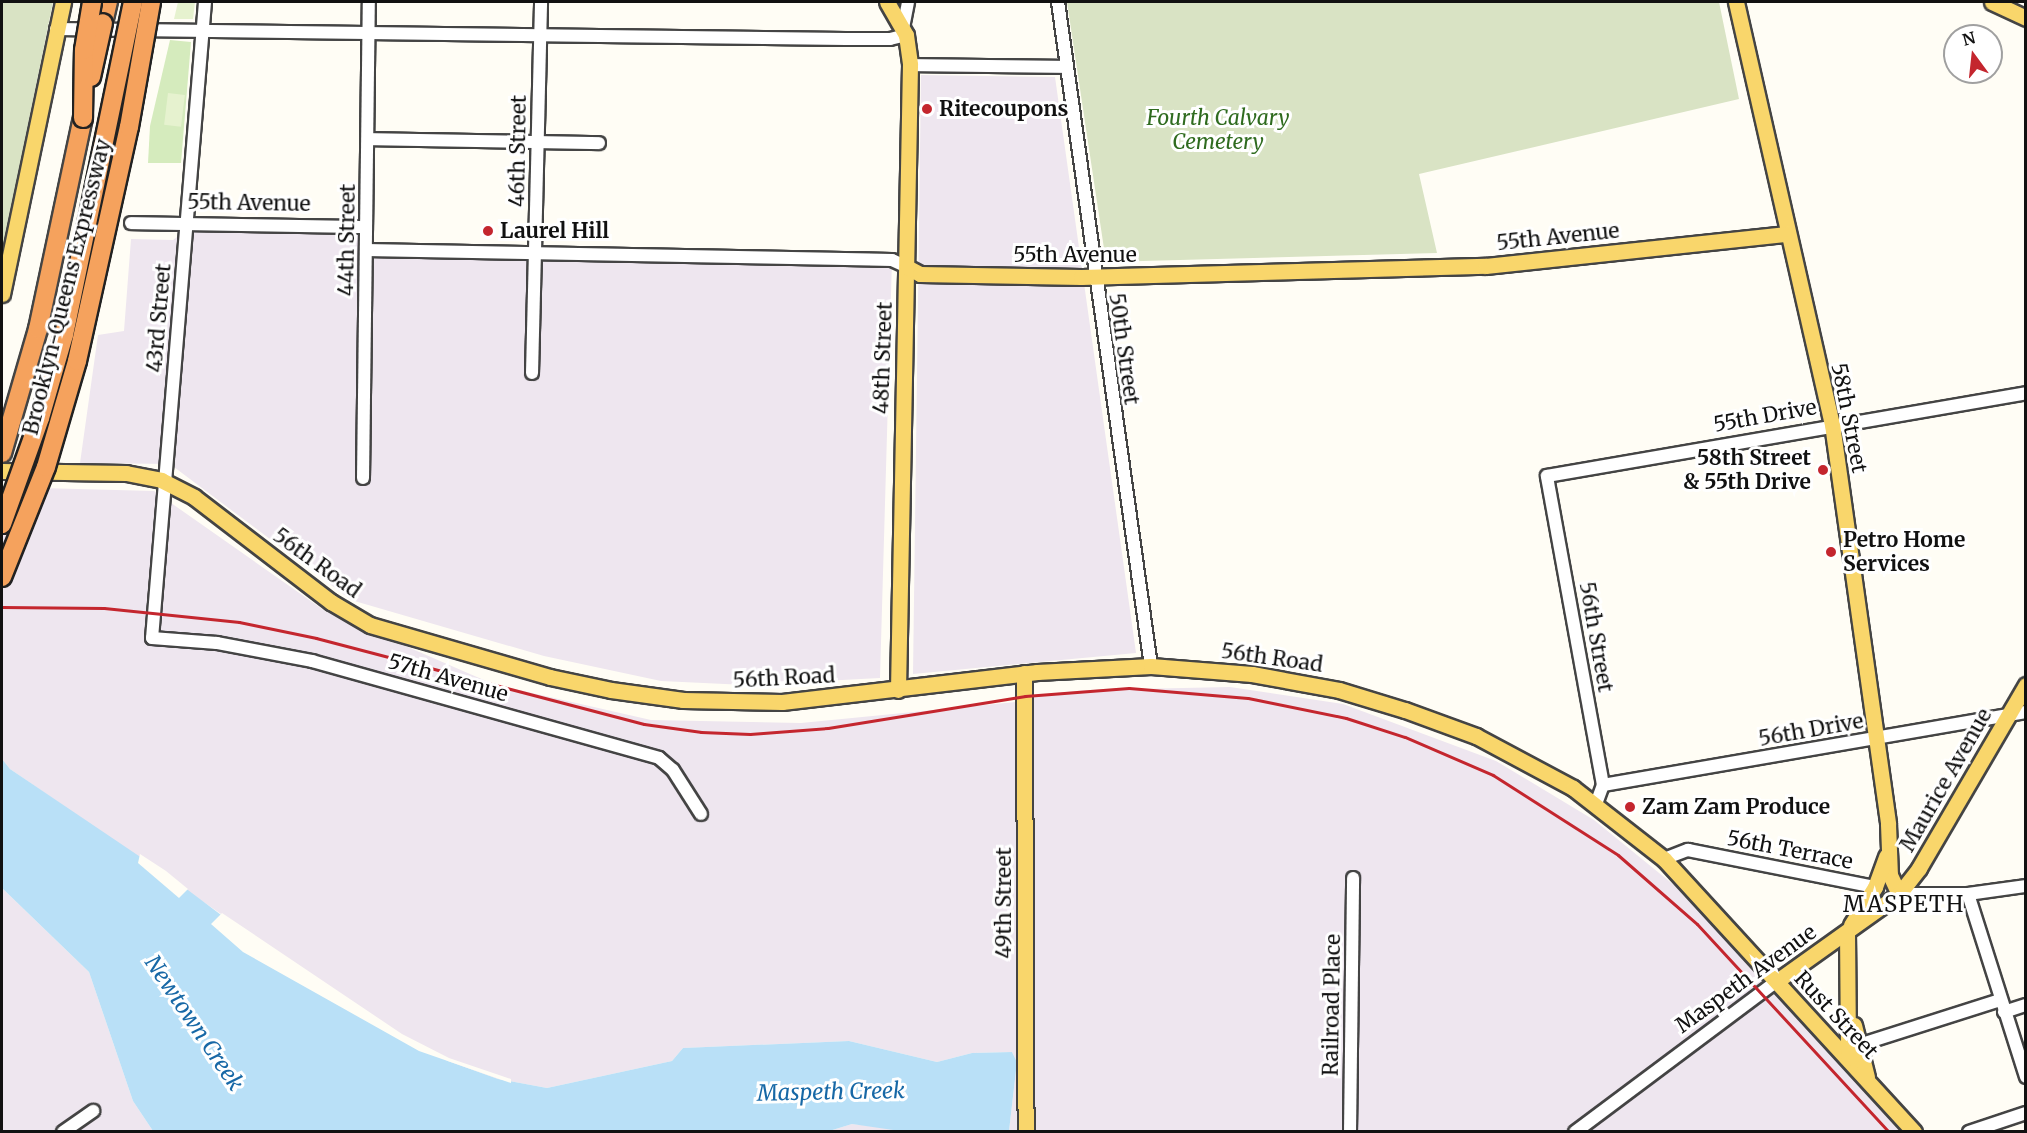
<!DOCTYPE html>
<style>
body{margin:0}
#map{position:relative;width:2027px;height:1133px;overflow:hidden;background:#fffdf5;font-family:Merriweather,serif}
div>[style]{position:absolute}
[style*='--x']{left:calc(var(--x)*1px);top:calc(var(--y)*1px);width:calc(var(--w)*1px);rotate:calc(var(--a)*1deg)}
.industrial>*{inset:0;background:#eee6ef}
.green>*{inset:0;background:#d5ebbd}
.cemetery>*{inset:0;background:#d9e3c4}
.pitch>*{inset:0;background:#e6f2cf;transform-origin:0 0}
.water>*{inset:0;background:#b9e0f7}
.pier>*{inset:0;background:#fffdf5}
.roads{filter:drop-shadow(2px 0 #444) drop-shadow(-2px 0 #444) drop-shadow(0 2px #444) drop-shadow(0 -2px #444)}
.minor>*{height:12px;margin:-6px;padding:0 6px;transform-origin:6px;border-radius:6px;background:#fff}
.major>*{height:15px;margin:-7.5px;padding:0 7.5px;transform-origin:7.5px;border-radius:7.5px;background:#f9d66b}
.highway>*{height:18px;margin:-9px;padding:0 9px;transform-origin:9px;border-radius:9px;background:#f5a25d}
.rail>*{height:3px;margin:-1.5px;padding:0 1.5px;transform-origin:1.5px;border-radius:1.5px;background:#c4262e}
.bridges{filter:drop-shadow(2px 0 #222) drop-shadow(-2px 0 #222) drop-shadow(0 2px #222) drop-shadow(0 -2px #222)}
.highway-bridge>*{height:18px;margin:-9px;padding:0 9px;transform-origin:9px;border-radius:9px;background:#f5a25d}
.dots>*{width:16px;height:16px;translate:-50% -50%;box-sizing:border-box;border:3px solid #fff;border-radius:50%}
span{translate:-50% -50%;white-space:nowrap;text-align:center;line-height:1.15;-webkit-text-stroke:6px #fff;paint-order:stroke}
.poi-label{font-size:21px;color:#111;font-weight:700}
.left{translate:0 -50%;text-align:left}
.right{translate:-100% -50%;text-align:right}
.park-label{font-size:21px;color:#2f6b1f;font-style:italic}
.street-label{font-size:21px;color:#111}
.neighbourhood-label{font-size:22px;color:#111;letter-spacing:1.5px}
.water-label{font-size:22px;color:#1768a6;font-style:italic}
.frame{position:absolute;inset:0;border:3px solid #111;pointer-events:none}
.north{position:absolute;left:1943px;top:24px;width:60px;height:60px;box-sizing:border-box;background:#fff;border:2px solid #a0a0a0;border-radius:50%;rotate:345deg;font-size:16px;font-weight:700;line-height:24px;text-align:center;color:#111}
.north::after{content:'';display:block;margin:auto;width:21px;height:27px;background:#c4262e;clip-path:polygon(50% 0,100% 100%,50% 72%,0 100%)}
</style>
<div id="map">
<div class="industrial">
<i style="clip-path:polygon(921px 75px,1055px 77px,1136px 653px,913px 674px)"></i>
<i style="clip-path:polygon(196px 223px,366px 227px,366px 250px,892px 260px,880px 678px,746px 685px,661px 681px,544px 656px,351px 600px,170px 464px,80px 463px,98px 335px,124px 331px,131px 239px,173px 240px)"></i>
<i style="clip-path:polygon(2px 487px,154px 491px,325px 611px,493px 684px,651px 720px,801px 723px,1025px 701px,1025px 696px,1087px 690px,1230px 687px,1343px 704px,1496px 761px,1594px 820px,1680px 890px,1905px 1131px,1009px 1131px,1017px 1062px,1012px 1052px,972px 1053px,937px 1062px,849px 1041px,683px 1048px,672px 1061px,547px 1088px,498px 1079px,448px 1061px,384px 1026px,10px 769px,2px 759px)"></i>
<i style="clip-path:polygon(2px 888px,89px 972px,133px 1101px,153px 1131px,2px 1131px)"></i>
<i style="clip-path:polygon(852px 1124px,934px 1132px,826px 1132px)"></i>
</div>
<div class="green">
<i style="clip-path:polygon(170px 40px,191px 42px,181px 163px,148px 163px,150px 126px)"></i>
</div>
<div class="cemetery">
<i style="clip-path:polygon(2px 2px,53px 2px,2px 252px)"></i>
<i style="clip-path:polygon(1067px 2px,1719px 2px,1739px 99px,1419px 174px,1437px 253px,1106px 262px)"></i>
</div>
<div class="pitch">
<i style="clip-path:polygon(178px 2px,195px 2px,193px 19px,174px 19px)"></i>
<i style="left:168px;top:93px;width:17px;height:32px;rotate:7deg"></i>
</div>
<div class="water">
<i style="clip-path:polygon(2px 759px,10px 769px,176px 881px,257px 942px,384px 1026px,448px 1061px,498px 1079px,547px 1088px,672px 1061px,683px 1048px,849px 1041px,937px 1062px,972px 1053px,1012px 1052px,1017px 1062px,1009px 1131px,907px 1132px,852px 1124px,826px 1132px,153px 1131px,133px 1101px,89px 972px,2px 888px)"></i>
</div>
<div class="pier">
<i style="clip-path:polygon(140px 854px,166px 871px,188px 889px,179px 898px,138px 863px)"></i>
<i style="clip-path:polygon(222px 913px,402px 1034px,449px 1058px,511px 1079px,511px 1083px,419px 1051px,243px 952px,211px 924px)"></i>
</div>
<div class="roads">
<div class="minor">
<i style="--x:205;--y:2;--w:638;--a:94.76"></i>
<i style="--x:152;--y:638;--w:65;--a:4.4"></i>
<i style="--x:217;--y:643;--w:97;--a:10.7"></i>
<i style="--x:312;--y:661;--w:360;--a:15.6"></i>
<i style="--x:659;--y:758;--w:18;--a:41"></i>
<i style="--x:673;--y:770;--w:52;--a:57.5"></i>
<i style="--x:1058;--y:2;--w:670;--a:82.03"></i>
<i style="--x:903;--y:28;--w:26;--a:-79"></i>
<i style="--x:56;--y:29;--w:790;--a:0.73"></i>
<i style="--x:846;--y:39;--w:44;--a:0"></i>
<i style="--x:890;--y:39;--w:16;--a:-14"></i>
<i style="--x:910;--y:65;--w:157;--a:0.7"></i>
<i style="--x:368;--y:139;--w:231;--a:1"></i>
<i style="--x:131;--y:223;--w:235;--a:1"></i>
<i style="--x:366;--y:250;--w:526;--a:1.09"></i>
<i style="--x:892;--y:260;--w:17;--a:25"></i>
<i style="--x:532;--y:373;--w:371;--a:-88.6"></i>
<i style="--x:363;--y:478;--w:476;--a:-89.3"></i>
<i style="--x:1603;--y:785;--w:429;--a:-9.8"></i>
<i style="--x:1596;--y:804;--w:20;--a:-70"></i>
<i style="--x:1603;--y:785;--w:314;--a:-100.3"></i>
<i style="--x:1547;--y:476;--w:486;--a:-9.8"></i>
<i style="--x:1664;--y:859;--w:26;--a:-21"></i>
<i style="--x:1688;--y:850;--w:191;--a:11.2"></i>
<i style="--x:1899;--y:894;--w:69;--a:0"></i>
<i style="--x:1968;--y:894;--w:59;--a:-7.9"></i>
<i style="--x:1968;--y:894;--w:192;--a:72.4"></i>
<i style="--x:2004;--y:1012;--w:23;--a:-18"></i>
<i style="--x:1859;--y:1045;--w:148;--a:-17.7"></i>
<i style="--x:63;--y:1132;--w:37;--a:-35"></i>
<i style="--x:1350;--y:1132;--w:254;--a:-89.3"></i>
<i style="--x:1575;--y:1132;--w:252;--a:-36.8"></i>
<i style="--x:1969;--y:1132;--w:60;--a:-18.4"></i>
</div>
<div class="major">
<i style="--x:887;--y:2;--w:38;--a:60"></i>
<i style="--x:906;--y:35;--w:30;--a:82"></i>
<i style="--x:910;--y:65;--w:625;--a:91.1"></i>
<i style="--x:1736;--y:2;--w:433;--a:77.2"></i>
<i style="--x:1832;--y:424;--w:404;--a:82"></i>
<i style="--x:1888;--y:824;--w:51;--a:87.8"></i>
<i style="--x:1890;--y:875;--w:21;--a:65"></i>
<i style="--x:1992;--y:2;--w:38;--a:25"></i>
<i style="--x:907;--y:267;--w:15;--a:28"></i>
<i style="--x:920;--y:274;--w:161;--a:1.1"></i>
<i style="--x:1081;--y:277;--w:405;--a:-1.6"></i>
<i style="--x:1486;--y:266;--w:302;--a:-6.1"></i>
<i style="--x:2;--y:294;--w:298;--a:-78.2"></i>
<i style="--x:2;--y:471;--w:124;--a:0.9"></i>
<i style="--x:126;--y:473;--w:36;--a:11"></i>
<i style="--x:161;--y:480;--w:37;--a:27"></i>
<i style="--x:194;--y:497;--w:173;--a:37.5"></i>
<i style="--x:331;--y:602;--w:45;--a:30.5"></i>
<i style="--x:370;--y:625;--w:187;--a:16.1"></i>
<i style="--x:550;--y:677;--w:62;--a:12"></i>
<i style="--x:611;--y:690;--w:73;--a:7.9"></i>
<i style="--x:683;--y:700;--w:99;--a:1.2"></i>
<i style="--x:782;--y:702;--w:257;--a:-6.7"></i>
<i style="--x:1037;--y:672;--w:114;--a:-3"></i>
<i style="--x:1151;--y:666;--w:101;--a:4.5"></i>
<i style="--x:1252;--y:674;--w:88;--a:10.4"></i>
<i style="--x:1339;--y:690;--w:69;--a:16.9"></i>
<i style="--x:1405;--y:710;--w:76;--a:20.1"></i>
<i style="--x:1476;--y:736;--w:110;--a:28.2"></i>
<i style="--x:1573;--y:788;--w:115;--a:38"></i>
<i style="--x:1664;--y:859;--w:370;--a:47.5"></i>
<i style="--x:1024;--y:673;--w:459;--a:89.8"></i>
<i style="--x:1851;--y:925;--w:45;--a:-57.7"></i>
<i style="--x:1875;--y:887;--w:33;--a:-70"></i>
<i style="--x:1847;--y:932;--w:126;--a:89.5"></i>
<i style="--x:1777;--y:981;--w:150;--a:-35.5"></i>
<i style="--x:1899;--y:894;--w:33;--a:-52"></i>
<i style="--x:1919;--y:868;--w:212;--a:-59.7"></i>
<i style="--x:1854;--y:1025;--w:54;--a:76"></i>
</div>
<div class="highway">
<i style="--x:103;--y:23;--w:22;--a:-77"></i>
<i style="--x:2;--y:453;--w:129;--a:-73.8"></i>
<i style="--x:38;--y:329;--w:216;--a:-78"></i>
</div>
</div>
<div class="rail">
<i style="--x:2;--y:607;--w:102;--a:0.6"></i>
<i style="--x:104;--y:608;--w:136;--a:5.9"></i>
<i style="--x:239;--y:622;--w:79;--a:11.7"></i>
<i style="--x:316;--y:638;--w:339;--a:14.7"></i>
<i style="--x:644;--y:724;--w:58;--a:8"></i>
<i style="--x:701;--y:732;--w:49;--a:2.3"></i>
<i style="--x:750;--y:734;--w:78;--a:-4.4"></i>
<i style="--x:828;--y:728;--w:200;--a:-9.2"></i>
<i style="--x:1025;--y:696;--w:104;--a:-4.4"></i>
<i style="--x:1129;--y:688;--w:119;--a:4.8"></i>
<i style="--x:1248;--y:698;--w:100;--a:11.5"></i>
<i style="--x:1346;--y:718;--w:62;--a:17.9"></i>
<i style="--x:1405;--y:737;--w:96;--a:23.4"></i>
<i style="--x:1493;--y:775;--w:148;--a:32.6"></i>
<i style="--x:1618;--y:855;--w:105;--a:41.1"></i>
<i style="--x:1697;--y:924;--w:283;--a:47.3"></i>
</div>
<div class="bridges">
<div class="highway-bridge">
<i style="--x:91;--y:77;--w:55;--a:-77.5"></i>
<i style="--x:83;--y:118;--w:68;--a:-89.2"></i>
<i style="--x:84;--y:50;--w:49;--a:-80.5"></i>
<i style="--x:2;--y:524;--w:113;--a:-70.3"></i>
<i style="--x:40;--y:418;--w:86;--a:-73.9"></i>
<i style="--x:64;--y:335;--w:340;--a:-78.3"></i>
<i style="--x:2;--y:577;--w:118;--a:-68.2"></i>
<i style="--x:46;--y:467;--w:110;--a:-73.7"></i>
<i style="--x:77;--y:361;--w:240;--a:-77.5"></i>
<i style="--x:129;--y:127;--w:127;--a:-80"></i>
</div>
</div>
<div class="dots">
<i style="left:927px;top:109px;background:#c4262e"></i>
<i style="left:488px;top:231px;background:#c4262e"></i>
<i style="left:1823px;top:470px;background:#c4262e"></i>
<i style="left:1831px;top:552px;background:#c4262e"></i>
<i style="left:1630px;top:807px;background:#c4262e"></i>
</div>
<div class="poi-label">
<span class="left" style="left:939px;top:109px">Ritecoupons</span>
<span class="left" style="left:500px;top:231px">Laurel Hill</span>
<span class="right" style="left:1811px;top:470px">58th Street<br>&amp; 55th Drive</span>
<span class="left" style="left:1843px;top:552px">Petro Home<br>Services</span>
<span class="left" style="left:1642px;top:807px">Zam Zam Produce</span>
</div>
<div class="park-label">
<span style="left:1218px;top:130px">Fourth Calvary<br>Cemetery</span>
</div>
<div class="street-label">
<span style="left:518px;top:151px;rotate:-89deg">46th Street</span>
<span style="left:249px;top:203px;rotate:1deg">55th Avenue</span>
<span style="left:1558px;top:237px;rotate:-6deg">55th Avenue</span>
<span style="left:347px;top:240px;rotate:-89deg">44th Street</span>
<span style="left:1075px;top:255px">55th Avenue</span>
<span style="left:67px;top:287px;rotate:-76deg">Brooklyn-Queens Expressway</span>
<span style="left:159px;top:318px;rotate:-85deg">43rd Street</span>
<span style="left:1124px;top:349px;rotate:82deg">50th Street</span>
<span style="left:883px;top:358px;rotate:-88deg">48th Street</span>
<span style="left:1765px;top:416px;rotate:-10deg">55th Drive</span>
<span style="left:1849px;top:418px;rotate:79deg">58th Street</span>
<span style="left:317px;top:563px;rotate:36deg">56th Road</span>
<span style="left:1596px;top:637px;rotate:80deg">56th Street</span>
<span style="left:1272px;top:658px;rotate:8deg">56th Road</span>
<span style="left:448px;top:678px;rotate:16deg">57th Avenue</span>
<span style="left:784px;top:678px;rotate:-3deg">56th Road</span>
<span style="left:1811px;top:730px;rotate:-10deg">56th Drive</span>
<span style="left:1946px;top:780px;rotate:-60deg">Maurice Avenue</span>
<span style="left:1790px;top:850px;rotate:11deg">56th Terrace</span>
<span style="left:1004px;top:903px;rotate:-90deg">49th Street</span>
<span style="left:1746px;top:979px;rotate:-36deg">Maspeth Avenue</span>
<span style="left:1332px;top:1005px;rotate:-89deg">Railroad Place</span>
<span style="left:1836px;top:1015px;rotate:47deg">Rust Street</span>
</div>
<div class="neighbourhood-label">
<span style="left:1904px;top:905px">MASPETH</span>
</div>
<div class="water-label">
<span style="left:194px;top:1023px;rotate:56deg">Newtown Creek</span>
<span style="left:831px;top:1092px;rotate:-1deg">Maspeth Creek</span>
</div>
<div class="frame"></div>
<div class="north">N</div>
</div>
